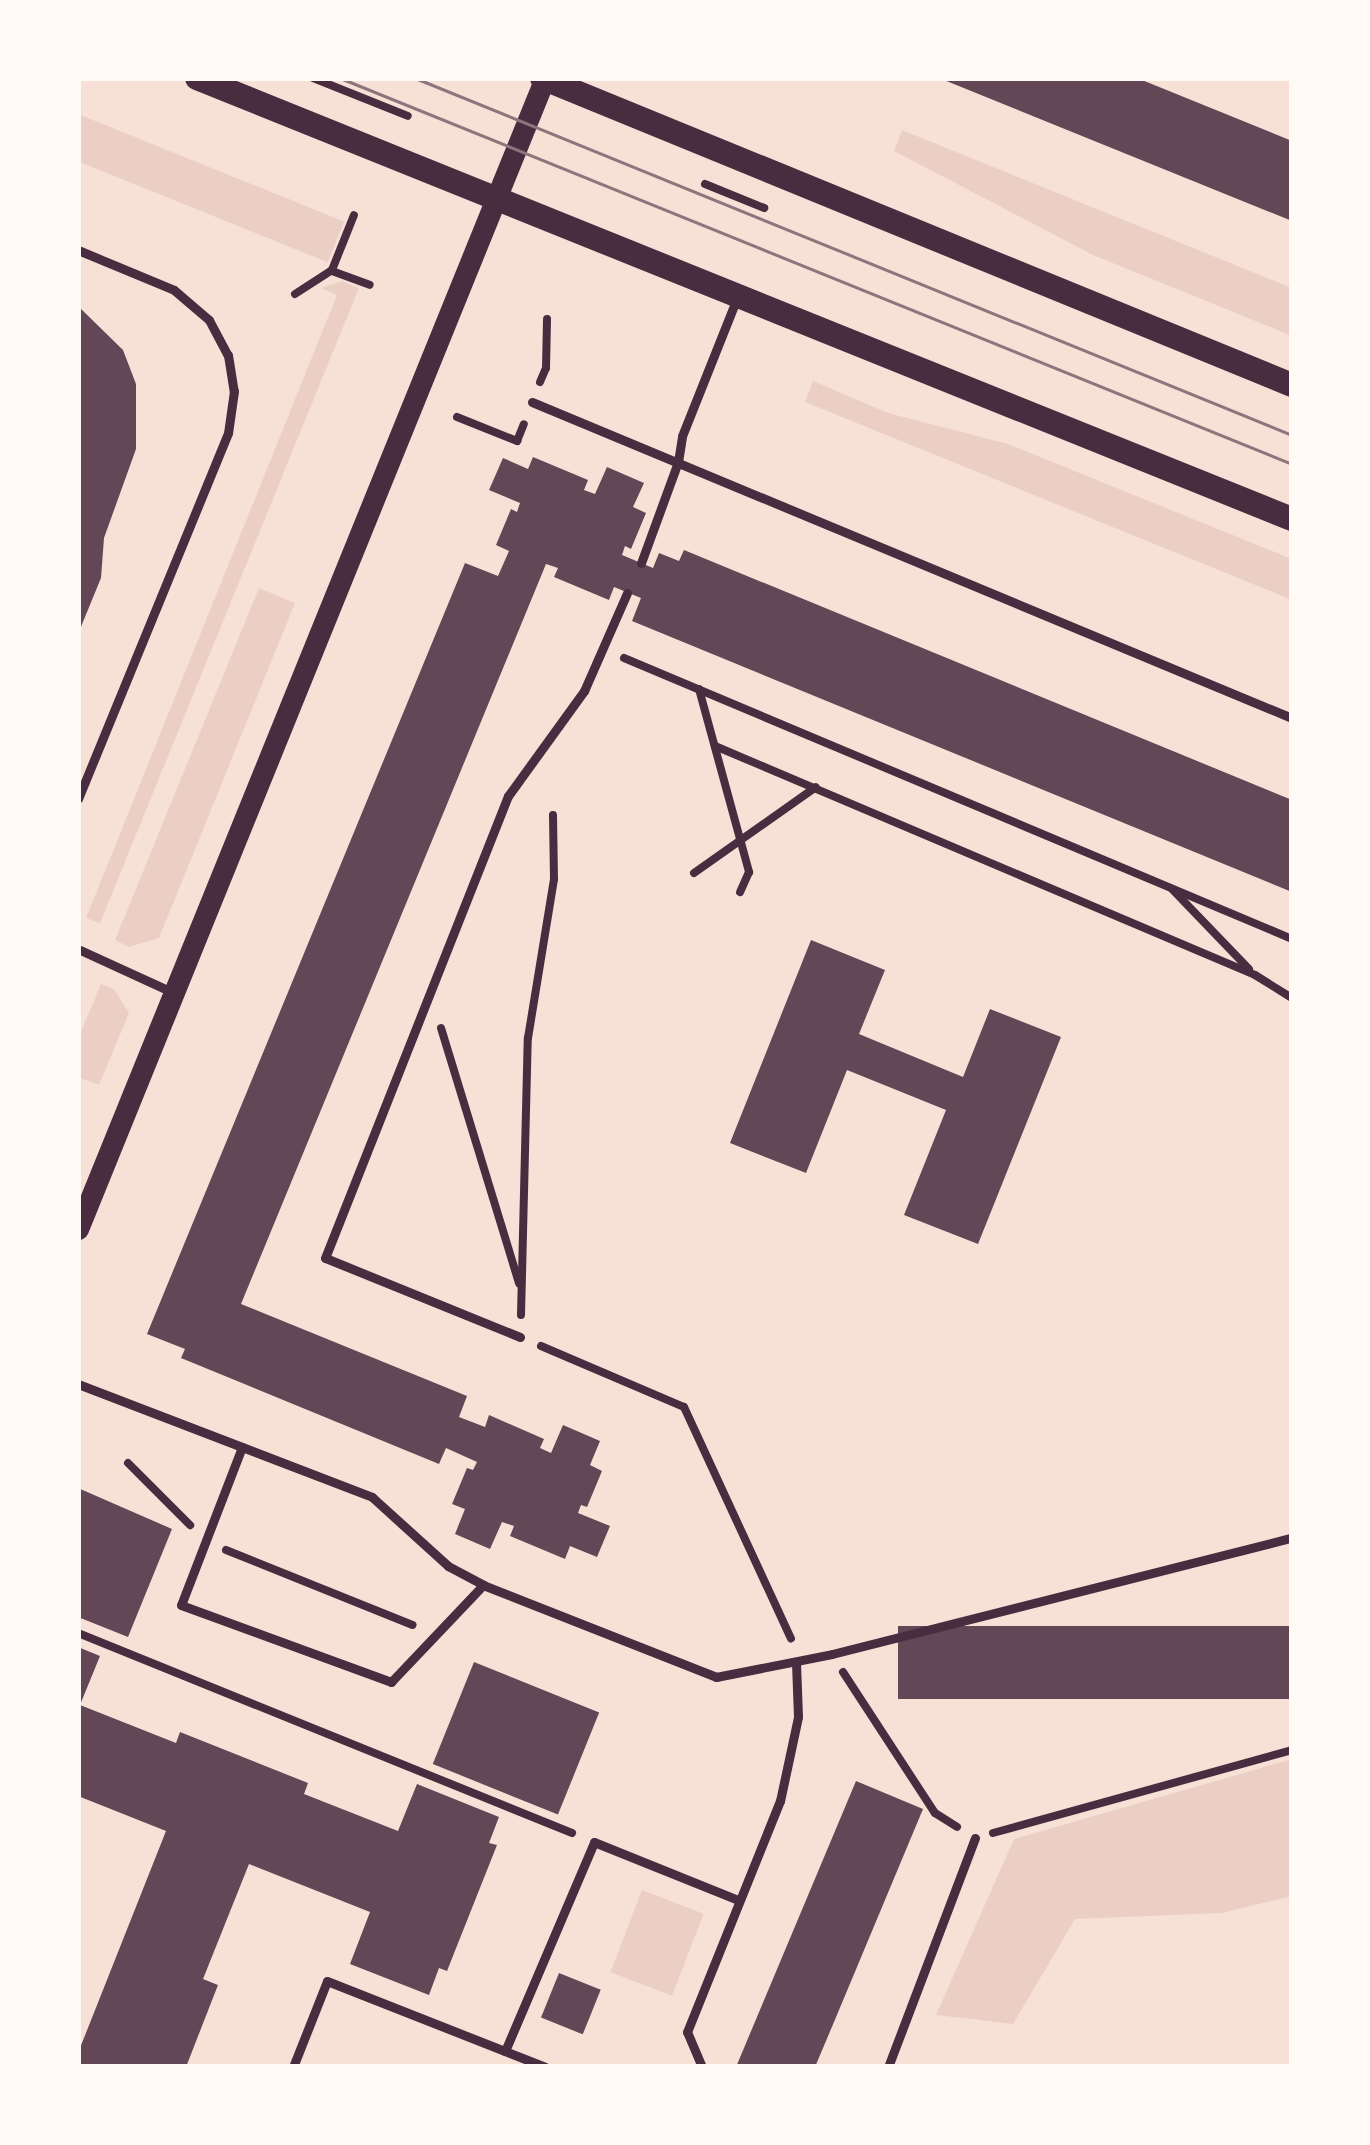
<!DOCTYPE html>
<style>
body{margin:0}
#map{position:relative;width:1370px;height:2145px;overflow:hidden;background:#f7e1d7;font-family:Roboto,sans-serif}
div>[style]{position:absolute}
[style*='--x']{left:calc(var(--x)*1px);top:calc(var(--y)*1px);width:calc(var(--w)*1px);rotate:calc(var(--a)*1deg)}
.green>*{inset:0;background:#ebcfc5;transform-origin:0 0}
.building>*{inset:0;background:#644757;transform-origin:0 0}
.path>*{height:8px;margin:-4px;padding:0 4px;transform-origin:4px;border-radius:4px;background:#4a2c40}
.service>*{height:9px;margin:-4.5px;padding:0 4.5px;transform-origin:4.5px;border-radius:4.5px;background:#4a2c40}
.tertiary>*{height:21px;margin:-10.5px;padding:0 10.5px;transform-origin:10.5px;border-radius:10.5px;background:#4a2c40}
.secondary>*{height:24px;margin:-12px;padding:0 12px;transform-origin:12px;border-radius:12px;background:#4a2c40}
.tram>*{height:3px;margin:-1.5px;padding:0 1.5px;transform-origin:1.5px;border-radius:1.5px;background:#8f747c}
span{translate:-50% -50%;white-space:nowrap;text-align:center;line-height:1.15;-webkit-text-stroke:9px #fffaf5;paint-order:stroke}
.frame{position:absolute;inset:0;border:81px solid #fffaf5;pointer-events:none}
</style>
<div id="map">
<div class="green">
<i style="left:78px;top:114px;width:287px;height:44px;rotate:22deg"></i>
<i style="clip-path:polygon(902px 130px,1292px 288px,1292px 336px,1093px 255px,894px 151px)"></i>
<i style="clip-path:polygon(342px 281px,359px 288px,100px 923px,86px 918px,337px 295px,321px 288px)"></i>
<i style="clip-path:polygon(813px 381px,888px 413px,1008px 444px,1292px 559px,1292px 600px,805px 402px)"></i>
<i style="clip-path:polygon(259px 588px,295px 603px,159px 938px,129px 947px,115px 940px)"></i>
<i style="clip-path:polygon(101px 984px,114px 989px,129px 1013px,99px 1085px,78px 1077px,78px 1039px)"></i>
<i style="clip-path:polygon(1292px 1759px,1292px 1896px,1222px 1913px,1075px 1919px,1013px 2024px,936px 2015px,1014px 1839px)"></i>
<i style="left:642px;top:1890px;width:66px;height:88px;rotate:21deg"></i>
</div>
<div class="building">
<i style="clip-path:polygon(939px 78px,1137px 78px,1292px 141px,1292px 221px)"></i>
<i style="clip-path:polygon(78px 306px,123px 350px,136px 384px,136px 449px,104px 538px,101px 578px,78px 634px)"></i>
<i style="clip-path:polygon(533px 457px,588px 480px,584px 490px,595px 494px,607px 467px,644px 483px,633px 507px,646px 513px,631px 549px,625px 546px,622px 555px,653px 568px,659px 553px,679px 561px,684px 550px,1292px 800px,1292px 892px,632px 621px,641px 598px,614px 587px,609px 600px,554px 577px,558px 568px,546px 564px,241px 1304px,467px 1396px,459px 1417px,485px 1427px,489px 1415px,544px 1439px,540px 1448px,551px 1453px,563px 1425px,600px 1441px,590px 1465px,602px 1471px,587px 1507px,581px 1505px,578px 1513px,610px 1526px,597px 1557px,570px 1546px,565px 1559px,510px 1536px,514px 1526px,502px 1522px,490px 1549px,455px 1534px,465px 1509px,452px 1504px,467px 1468px,473px 1470px,477px 1462px,446px 1448px,439px 1464px,181px 1358px,185px 1349px,147px 1334px,465px 563px,498px 576px,509px 551px,496px 545px,511px 509px,517px 512px,520px 503px,489px 490px,503px 458px,528px 469px)"></i>
<i style="clip-path:polygon(811px 940px,885px 970px,859px 1034px,963px 1077px,990px 1009px,1061px 1037px,978px 1244px,904px 1215px,946px 1110px,847px 1070px,806px 1173px,730px 1143px)"></i>
<i style="clip-path:polygon(78px 1488px,172px 1529px,128px 1637px,78px 1617px)"></i>
<i style="left:1292px;top:1626px;width:73px;height:394px;rotate:90deg"></i>
<i style="clip-path:polygon(78px 1647px,100px 1656px,80px 1705px,176px 1743px,180px 1732px,308px 1783px,304px 1794px,398px 1831px,417px 1784px,499px 1817px,489px 1843px,497px 1845px,447px 1971px,439px 1968px,429px 1995px,350px 1964px,370px 1912px,249px 1864px,203px 1979px,218px 1985px,186px 2067px,78px 2067px,78px 2053px,166px 1831px,78px 1796px)"></i>
<i style="left:474px;top:1662px;width:135px;height:110px;rotate:22deg"></i>
<i style="clip-path:polygon(856px 1781px,923px 1809px,834px 2022px,815px 2067px,736px 2067px)"></i>
<i style="left:559px;top:1973px;width:45px;height:48px;rotate:22deg"></i>
</div>
<div class="path">
<i style="--x:313;--y:78;--w:102;--a:21.8"></i>
<i style="--x:705;--y:184;--w:64;--a:22.1"></i>
<i style="--x:332;--y:271;--w:40;--a:20.2"></i>
<i style="--x:295;--y:294;--w:44;--a:-33"></i>
<i style="--x:332;--y:270;--w:59;--a:-68.2"></i>
<i style="--x:540;--y:382;--w:15;--a:-67"></i>
<i style="--x:546;--y:368;--w:49;--a:-88.8"></i>
<i style="--x:457;--y:417;--w:65;--a:21.8"></i>
<i style="--x:517;--y:441;--w:18;--a:-68"></i>
<i style="--x:624;--y:658;--w:725;--a:22.81"></i>
<i style="--x:699;--y:689;--w:190;--a:74.7"></i>
<i style="--x:749;--y:872;--w:22;--a:114"></i>
<i style="--x:715;--y:746;--w:587;--a:22.98"></i>
<i style="--x:1255;--y:975;--w:44;--a:31.9"></i>
<i style="--x:694;--y:873;--w:149;--a:-35.2"></i>
<i style="--x:1172;--y:889;--w:111;--a:46.1"></i>
<i style="--x:441;--y:1028;--w:267;--a:73"></i>
<i style="--x:521;--y:1315;--w:277;--a:-88.6"></i>
<i style="--x:528;--y:1038;--w:161;--a:-80.7"></i>
<i style="--x:554;--y:879;--w:64;--a:-90.9"></i>
<i style="--x:541;--y:1346;--w:155;--a:23.1"></i>
<i style="--x:684;--y:1407;--w:255;--a:65.2"></i>
<i style="--x:128;--y:1463;--w:88;--a:45"></i>
<i style="--x:226;--y:1550;--w:201;--a:21.9"></i>
<i style="--x:78;--y:1633;--w:533;--a:22.04"></i>
<i style="--x:843;--y:1672;--w:168;--a:56.9"></i>
<i style="--x:935;--y:1813;--w:26;--a:32"></i>
<i style="--x:993;--y:1833;--w:310;--a:-15.5"></i>
</div>
<div class="service">
<i style="--x:78;--y:250;--w:104;--a:22.6"></i>
<i style="--x:174;--y:290;--w:46;--a:40.6"></i>
<i style="--x:209;--y:320;--w:40;--a:62"></i>
<i style="--x:228;--y:355;--w:36;--a:81"></i>
<i style="--x:234;--y:391;--w:42;--a:98.1"></i>
<i style="--x:228;--y:433;--w:395;--a:112.3"></i>
<i style="--x:532;--y:402;--w:823;--a:22.58"></i>
<i style="--x:641;--y:563;--w:108;--a:-69.9"></i>
<i style="--x:678;--y:462;--w:26;--a:-81"></i>
<i style="--x:682;--y:436;--w:149;--a:-68.3"></i>
<i style="--x:78;--y:949;--w:106;--a:24.6"></i>
<i style="--x:520;--y:1337;--w:210;--a:-157.9"></i>
<i style="--x:325;--y:1258;--w:497;--a:-68.4"></i>
<i style="--x:508;--y:796;--w:130;--a:-54.1"></i>
<i style="--x:584;--y:691;--w:107;--a:-66.3"></i>
<i style="--x:78;--y:1384;--w:315;--a:21"></i>
<i style="--x:372;--y:1497;--w:103;--a:42.2"></i>
<i style="--x:448;--y:1566;--w:40;--a:28"></i>
<i style="--x:483;--y:1585;--w:251;--a:21.5"></i>
<i style="--x:716;--y:1677;--w:118;--a:-11.2"></i>
<i style="--x:832;--y:1654;--w:474;--a:-14.2"></i>
<i style="--x:242;--y:1447;--w:169;--a:111.1"></i>
<i style="--x:181;--y:1605;--w:224;--a:20.1"></i>
<i style="--x:391;--y:1682;--w:134;--a:-46.5"></i>
<i style="--x:505;--y:2051;--w:227;--a:-66.9"></i>
<i style="--x:594;--y:1842;--w:155;--a:21.9"></i>
<i style="--x:293;--y:2067;--w:92;--a:-68.4"></i>
<i style="--x:327;--y:1981;--w:234;--a:21.5"></i>
<i style="--x:702;--y:2067;--w:38;--a:-113"></i>
<i style="--x:687;--y:2032;--w:249;--a:-68.1"></i>
<i style="--x:780;--y:1801;--w:86;--a:-77.9"></i>
<i style="--x:798;--y:1717;--w:55;--a:-92.1"></i>
<i style="--x:888;--y:2067;--w:245;--a:-69.2"></i>
</div>
<div class="tertiary">
<i style="--x:78;--y:1229;--w:1242;--a:-67.92"></i>
</div>
<div class="secondary">
<i style="--x:197;--y:78;--w:1180;--a:21.94"></i>
<i style="--x:542;--y:78;--w:810;--a:22.26"></i>
</div>
<div class="tram">
<i style="--x:340;--y:78;--w:1027;--a:22.07"></i>
<i style="--x:415;--y:78;--w:947;--a:22.15"></i>
</div>
<div class="frame"></div>
</div>
